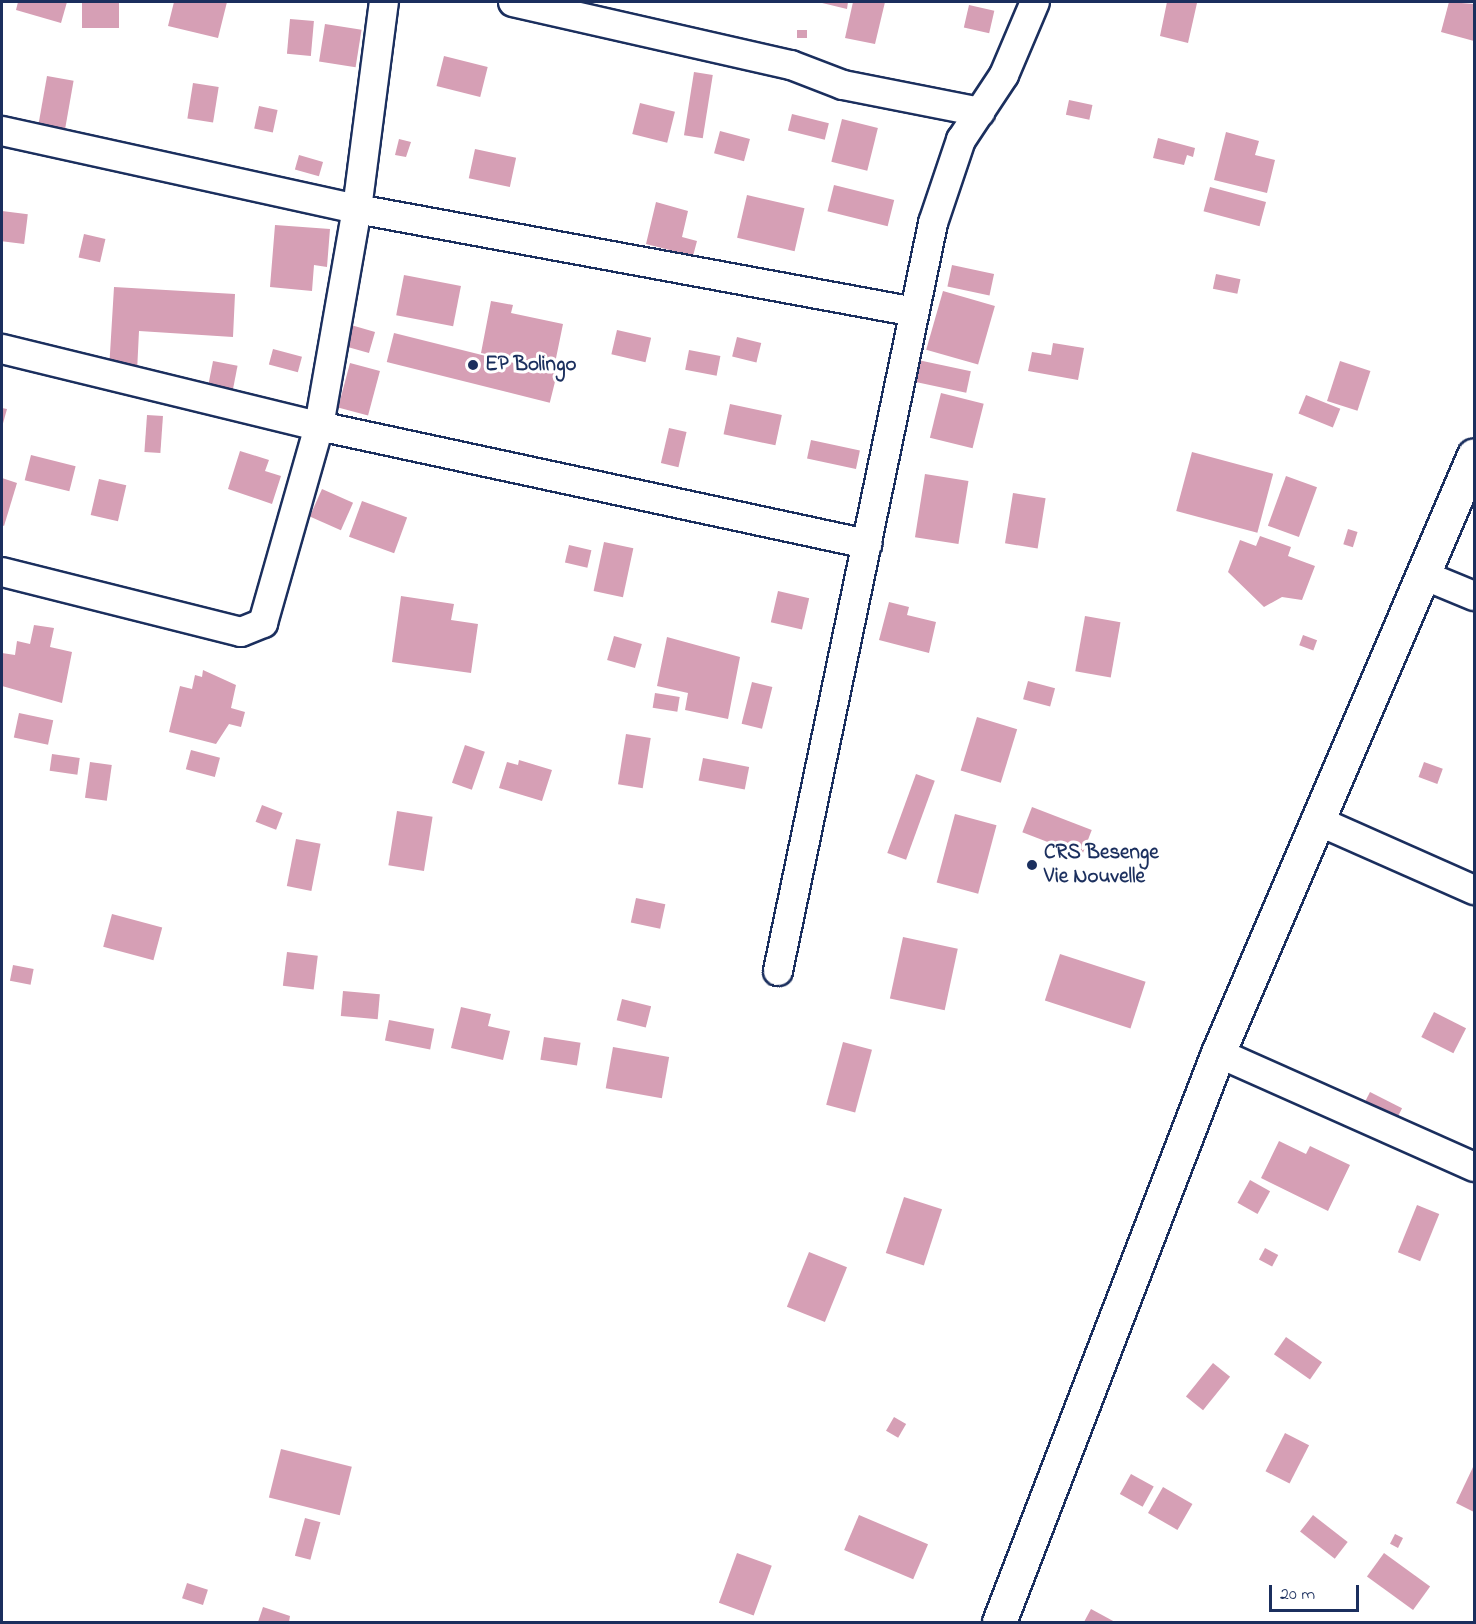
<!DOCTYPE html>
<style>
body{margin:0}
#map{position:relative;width:1476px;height:1624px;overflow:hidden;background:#fff;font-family:"Indie Flower",sans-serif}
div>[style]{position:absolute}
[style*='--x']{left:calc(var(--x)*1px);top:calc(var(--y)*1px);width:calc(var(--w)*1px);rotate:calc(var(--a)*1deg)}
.building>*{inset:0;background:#d69fb5;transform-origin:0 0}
.roads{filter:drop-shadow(2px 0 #1b2f5e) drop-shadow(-2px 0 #1b2f5e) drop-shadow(0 2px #1b2f5e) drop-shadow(0 -2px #1b2f5e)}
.minor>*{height:28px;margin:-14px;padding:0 14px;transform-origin:14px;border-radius:14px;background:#fff}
.tertiary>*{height:33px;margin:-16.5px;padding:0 16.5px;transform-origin:16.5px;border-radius:16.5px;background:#fff}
.dots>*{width:16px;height:16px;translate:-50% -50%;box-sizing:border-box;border:3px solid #fff;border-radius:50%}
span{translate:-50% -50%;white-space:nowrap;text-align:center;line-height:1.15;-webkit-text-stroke:6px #fff;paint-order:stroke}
.poi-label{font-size:21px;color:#1b2f5e;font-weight:700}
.left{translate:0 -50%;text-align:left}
.frame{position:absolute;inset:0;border:3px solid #1b2f5e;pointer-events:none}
.scale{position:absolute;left:1269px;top:1585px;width:90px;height:27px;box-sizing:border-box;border:3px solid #1b2f5e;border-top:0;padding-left:8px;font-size:18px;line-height:21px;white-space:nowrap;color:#1b2f5e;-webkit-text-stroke:4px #fff;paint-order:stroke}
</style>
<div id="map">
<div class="building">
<i style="clip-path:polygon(18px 2px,67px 2px,61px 23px,16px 10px)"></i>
<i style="left:82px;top:2px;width:37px;height:26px"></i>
<i style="clip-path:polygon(174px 2px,227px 2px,218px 38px,168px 26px)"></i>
<i style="clip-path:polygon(818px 2px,848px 2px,847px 9px)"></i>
<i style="clip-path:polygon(853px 2px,885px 2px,875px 44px,845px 38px)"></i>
<i style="clip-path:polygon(1167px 2px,1197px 3px,1188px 43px,1160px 36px)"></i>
<i style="clip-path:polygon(1449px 2px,1474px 4px,1474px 41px,1441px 32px)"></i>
<i style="left:969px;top:5px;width:26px;height:23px;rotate:13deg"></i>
<i style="left:290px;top:19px;width:24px;height:35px;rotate:5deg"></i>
<i style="left:325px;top:24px;width:37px;height:38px;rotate:9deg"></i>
<i style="left:797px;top:30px;width:10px;height:8px"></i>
<i style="left:444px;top:56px;width:45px;height:31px;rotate:14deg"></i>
<i style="left:694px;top:72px;width:19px;height:64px;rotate:9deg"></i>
<i style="left:47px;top:76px;width:27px;height:52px;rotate:10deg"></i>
<i style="left:193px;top:83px;width:26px;height:36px;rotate:9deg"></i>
<i style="left:1069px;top:100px;width:24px;height:15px;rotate:12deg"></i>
<i style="left:640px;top:103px;width:36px;height:32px;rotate:14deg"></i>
<i style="left:259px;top:106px;width:19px;height:23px;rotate:12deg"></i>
<i style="left:792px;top:114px;width:38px;height:17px;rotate:14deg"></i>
<i style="left:842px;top:119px;width:37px;height:44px;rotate:14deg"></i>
<i style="left:720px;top:131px;width:31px;height:23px;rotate:15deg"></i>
<i style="clip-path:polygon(1226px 132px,1259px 141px,1255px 155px,1275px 160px,1267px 193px,1214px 180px)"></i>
<i style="clip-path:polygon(1158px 138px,1195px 148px,1193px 157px,1187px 155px,1184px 165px,1153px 158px)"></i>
<i style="clip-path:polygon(399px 139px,411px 142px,406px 157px,395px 155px)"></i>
<i style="left:475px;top:149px;width:42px;height:30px;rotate:12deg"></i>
<i style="left:299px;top:155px;width:25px;height:15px;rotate:16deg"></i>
<i style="left:834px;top:185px;width:62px;height:27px;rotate:14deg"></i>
<i style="left:1210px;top:187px;width:58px;height:25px;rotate:15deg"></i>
<i style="left:747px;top:195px;width:59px;height:44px;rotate:13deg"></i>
<i style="clip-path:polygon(656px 202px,688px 211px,682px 237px,697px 241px,693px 256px,646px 244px)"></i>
<i style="left:2px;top:211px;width:26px;height:30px;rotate:7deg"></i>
<i style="clip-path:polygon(275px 225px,330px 229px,327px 267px,314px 265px,312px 291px,270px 287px)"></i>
<i style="left:84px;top:234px;width:22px;height:24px;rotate:13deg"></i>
<i style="left:952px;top:265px;width:43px;height:22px;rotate:12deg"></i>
<i style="left:1216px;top:274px;width:25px;height:15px;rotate:12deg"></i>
<i style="left:404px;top:275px;width:58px;height:41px;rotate:11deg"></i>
<i style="clip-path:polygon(114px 287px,235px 294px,233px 337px,139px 331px,137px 372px,109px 370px)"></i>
<i style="left:943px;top:291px;width:54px;height:61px;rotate:16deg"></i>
<i style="clip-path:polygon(491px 301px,513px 305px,511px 313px,563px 324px,554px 368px,481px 353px)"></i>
<i style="left:351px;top:325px;width:25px;height:22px;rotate:16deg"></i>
<i style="left:617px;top:330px;width:35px;height:25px;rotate:13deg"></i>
<i style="left:394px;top:333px;width:168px;height:30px;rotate:14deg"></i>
<i style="left:737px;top:337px;width:25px;height:20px;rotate:14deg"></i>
<i style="clip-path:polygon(1053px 343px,1084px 348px,1078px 380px,1028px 371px,1032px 352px,1051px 355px)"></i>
<i style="left:273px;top:349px;width:30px;height:16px;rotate:15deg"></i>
<i style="left:689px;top:350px;width:32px;height:20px;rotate:11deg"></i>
<i style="left:918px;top:360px;width:54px;height:22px;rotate:12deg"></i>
<i style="left:213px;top:361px;width:25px;height:26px;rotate:11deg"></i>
<i style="left:1340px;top:361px;width:32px;height:42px;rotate:18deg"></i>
<i style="left:350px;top:363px;width:31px;height:46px;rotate:15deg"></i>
<i style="left:941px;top:393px;width:44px;height:46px;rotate:14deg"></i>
<i style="left:1306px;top:395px;width:37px;height:20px;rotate:22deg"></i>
<i style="left:730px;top:404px;width:53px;height:31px;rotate:12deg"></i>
<i style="clip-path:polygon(2px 408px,7px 409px,2px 427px)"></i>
<i style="left:147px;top:415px;width:16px;height:37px;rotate:4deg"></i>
<i style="left:669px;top:428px;width:18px;height:36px;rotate:13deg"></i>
<i style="left:811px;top:440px;width:50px;height:19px;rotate:12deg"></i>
<i style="clip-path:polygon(240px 451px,269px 460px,265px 471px,281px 476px,272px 504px,228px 489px)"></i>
<i style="left:1192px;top:452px;width:84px;height:61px;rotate:15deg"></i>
<i style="left:31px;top:455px;width:46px;height:26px;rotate:14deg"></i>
<i style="left:925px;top:474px;width:44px;height:64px;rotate:9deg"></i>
<i style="left:1286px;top:476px;width:33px;height:53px;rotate:20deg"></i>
<i style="clip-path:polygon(2px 478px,17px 483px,4px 526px,2px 525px)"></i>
<i style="left:99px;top:479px;width:28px;height:37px;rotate:13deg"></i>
<i style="left:322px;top:489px;width:34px;height:30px;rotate:24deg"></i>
<i style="left:1013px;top:493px;width:33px;height:51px;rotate:9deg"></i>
<i style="left:362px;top:501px;width:48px;height:38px;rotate:20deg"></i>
<i style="left:1348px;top:529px;width:10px;height:16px;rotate:17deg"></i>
<i style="clip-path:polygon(1260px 536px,1291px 547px,1288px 556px,1315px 566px,1302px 600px,1282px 597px,1264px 607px,1228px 572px,1240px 540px,1256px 546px)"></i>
<i style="left:604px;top:542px;width:30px;height:50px;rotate:12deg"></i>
<i style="left:569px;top:545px;width:23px;height:18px;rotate:13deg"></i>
<i style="left:778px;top:591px;width:32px;height:32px;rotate:13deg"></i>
<i style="clip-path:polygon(401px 596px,454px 604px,451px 620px,478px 624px,471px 673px,392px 662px)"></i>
<i style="clip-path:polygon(889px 602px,909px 607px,907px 615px,936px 622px,929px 653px,879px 640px)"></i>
<i style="left:1085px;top:616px;width:36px;height:56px;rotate:10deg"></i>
<i style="clip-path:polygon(34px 625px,54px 628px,50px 647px,72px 652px,62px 703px,2px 686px,2px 653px,15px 655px,17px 641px,30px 644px)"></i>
<i style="left:1303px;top:635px;width:15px;height:11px;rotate:20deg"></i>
<i style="left:614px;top:636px;width:29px;height:25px;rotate:16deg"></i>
<i style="clip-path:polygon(667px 637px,740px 657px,728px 719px,685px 710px,688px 693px,657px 686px)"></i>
<i style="clip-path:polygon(203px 670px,236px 685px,231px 708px,245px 712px,241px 727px,229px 724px,216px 744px,169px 732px,180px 686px,192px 689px,195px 675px,202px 677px)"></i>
<i style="left:1028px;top:681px;width:28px;height:19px;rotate:15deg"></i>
<i style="left:752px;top:682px;width:21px;height:43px;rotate:14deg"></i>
<i style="left:655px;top:693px;width:25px;height:15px;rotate:9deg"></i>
<i style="left:19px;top:713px;width:35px;height:25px;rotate:12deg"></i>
<i style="left:977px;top:717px;width:42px;height:56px;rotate:17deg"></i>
<i style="left:626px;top:734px;width:25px;height:51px;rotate:9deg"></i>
<i style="left:465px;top:745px;width:21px;height:40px;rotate:19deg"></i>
<i style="left:191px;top:750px;width:30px;height:20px;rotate:15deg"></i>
<i style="left:52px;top:754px;width:28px;height:17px;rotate:8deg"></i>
<i style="left:703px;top:758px;width:47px;height:23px;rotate:11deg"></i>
<i style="clip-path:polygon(519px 760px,552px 770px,542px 801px,499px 788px,507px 762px,518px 765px)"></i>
<i style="left:90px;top:762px;width:22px;height:36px;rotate:8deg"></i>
<i style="left:1424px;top:762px;width:20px;height:16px;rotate:20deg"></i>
<i style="left:916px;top:774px;width:20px;height:84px;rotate:20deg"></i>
<i style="left:262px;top:805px;width:22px;height:18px;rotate:21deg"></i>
<i style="left:1032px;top:807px;width:64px;height:27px;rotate:21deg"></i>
<i style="left:397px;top:811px;width:36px;height:55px;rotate:9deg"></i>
<i style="left:955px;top:814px;width:43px;height:71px;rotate:15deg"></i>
<i style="left:296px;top:839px;width:25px;height:48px;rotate:11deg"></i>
<i style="left:636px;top:898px;width:30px;height:25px;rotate:12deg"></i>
<i style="left:112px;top:914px;width:52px;height:34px;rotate:15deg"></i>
<i style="left:903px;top:937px;width:56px;height:63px;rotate:12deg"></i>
<i style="left:287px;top:952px;width:31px;height:34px;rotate:7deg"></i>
<i style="left:1060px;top:954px;width:90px;height:49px;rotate:18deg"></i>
<i style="left:13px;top:965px;width:21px;height:16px;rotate:11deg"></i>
<i style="left:343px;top:991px;width:37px;height:25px;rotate:5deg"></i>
<i style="left:622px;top:999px;width:30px;height:22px;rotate:14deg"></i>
<i style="clip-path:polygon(461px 1007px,491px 1014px,488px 1026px,510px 1031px,503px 1060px,451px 1048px)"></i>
<i style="left:1434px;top:1012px;width:36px;height:28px;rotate:27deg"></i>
<i style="left:389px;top:1020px;width:46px;height:21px;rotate:11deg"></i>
<i style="left:544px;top:1037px;width:37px;height:23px;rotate:9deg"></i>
<i style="left:843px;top:1042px;width:30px;height:65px;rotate:15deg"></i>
<i style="left:613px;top:1047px;width:57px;height:42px;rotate:10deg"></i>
<i style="left:1370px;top:1092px;width:36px;height:14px;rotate:27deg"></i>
<i style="clip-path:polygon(1279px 1141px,1306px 1154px,1310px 1146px,1350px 1165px,1328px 1211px,1261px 1178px)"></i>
<i style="left:1250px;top:1180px;width:23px;height:26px;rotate:29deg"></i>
<i style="left:904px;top:1197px;width:40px;height:59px;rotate:18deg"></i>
<i style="left:1417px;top:1205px;width:24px;height:51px;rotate:22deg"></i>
<i style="left:1265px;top:1248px;width:15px;height:13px;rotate:28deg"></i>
<i style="left:809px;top:1252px;width:41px;height:59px;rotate:22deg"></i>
<i style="left:1286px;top:1337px;width:44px;height:21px;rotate:35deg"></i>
<i style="left:1213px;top:1363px;width:22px;height:43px;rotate:39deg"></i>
<i style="left:894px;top:1417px;width:14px;height:16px;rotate:30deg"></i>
<i style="left:1285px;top:1433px;width:27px;height:43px;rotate:27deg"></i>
<i style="left:281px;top:1449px;width:73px;height:50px;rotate:14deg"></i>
<i style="clip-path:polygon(1474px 1465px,1474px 1512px,1456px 1503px)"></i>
<i style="left:1131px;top:1474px;width:26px;height:23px;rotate:29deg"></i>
<i style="left:1163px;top:1487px;width:34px;height:30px;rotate:30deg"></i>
<i style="left:859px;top:1515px;width:75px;height:38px;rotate:23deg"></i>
<i style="left:1313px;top:1515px;width:44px;height:21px;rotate:38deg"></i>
<i style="left:305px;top:1518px;width:16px;height:39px;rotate:15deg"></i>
<i style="left:1395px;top:1534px;width:9px;height:11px;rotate:27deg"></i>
<i style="left:737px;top:1553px;width:37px;height:53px;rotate:20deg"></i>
<i style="left:1384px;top:1553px;width:57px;height:29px;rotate:36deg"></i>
<i style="left:187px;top:1583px;width:22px;height:16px;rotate:18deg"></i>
<i style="clip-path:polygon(263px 1607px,290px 1616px,289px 1622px,258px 1622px)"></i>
<i style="clip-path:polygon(1091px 1609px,1115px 1622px,1084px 1622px)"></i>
</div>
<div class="roads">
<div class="minor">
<i style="--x:513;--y:2;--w:285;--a:12.8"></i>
<i style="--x:791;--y:65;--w:56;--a:21"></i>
<i style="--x:843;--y:85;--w:140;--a:11.1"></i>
<i style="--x:2;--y:131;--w:363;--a:12.4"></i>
<i style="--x:357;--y:209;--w:567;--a:10.46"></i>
<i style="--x:2;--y:349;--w:326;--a:13.7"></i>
<i style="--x:319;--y:426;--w:561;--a:12.15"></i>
<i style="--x:2;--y:572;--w:246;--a:14.1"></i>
<i style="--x:241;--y:632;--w:24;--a:-22"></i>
<i style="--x:263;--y:623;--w:205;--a:-74.1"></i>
<i style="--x:319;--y:426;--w:220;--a:-80.1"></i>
<i style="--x:357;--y:209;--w:209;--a:-82.6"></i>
<i style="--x:1423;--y:575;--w:55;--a:22.4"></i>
<i style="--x:1316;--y:820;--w:173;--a:23.9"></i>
<i style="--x:778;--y:971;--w:764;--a:-78.29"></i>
<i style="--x:933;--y:223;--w:88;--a:-71.4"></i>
<i style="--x:961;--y:140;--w:78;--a:-56.5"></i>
<i style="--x:1004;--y:75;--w:79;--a:-67"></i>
<i style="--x:1218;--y:1053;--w:280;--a:24"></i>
</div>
<div class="tertiary">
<i style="--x:999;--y:1622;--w:610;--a:-68.95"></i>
<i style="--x:1218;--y:1053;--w:650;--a:-66.82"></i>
</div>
</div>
<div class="dots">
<i style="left:473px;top:365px;background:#1b2f5e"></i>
<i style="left:1032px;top:865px;background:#1b2f5e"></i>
</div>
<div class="poi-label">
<span class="left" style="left:485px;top:365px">EP Bolingo</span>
<span class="left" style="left:1044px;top:865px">CRS Besenge<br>Vie Nouvelle</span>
</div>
<div class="frame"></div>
<div class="scale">20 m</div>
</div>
